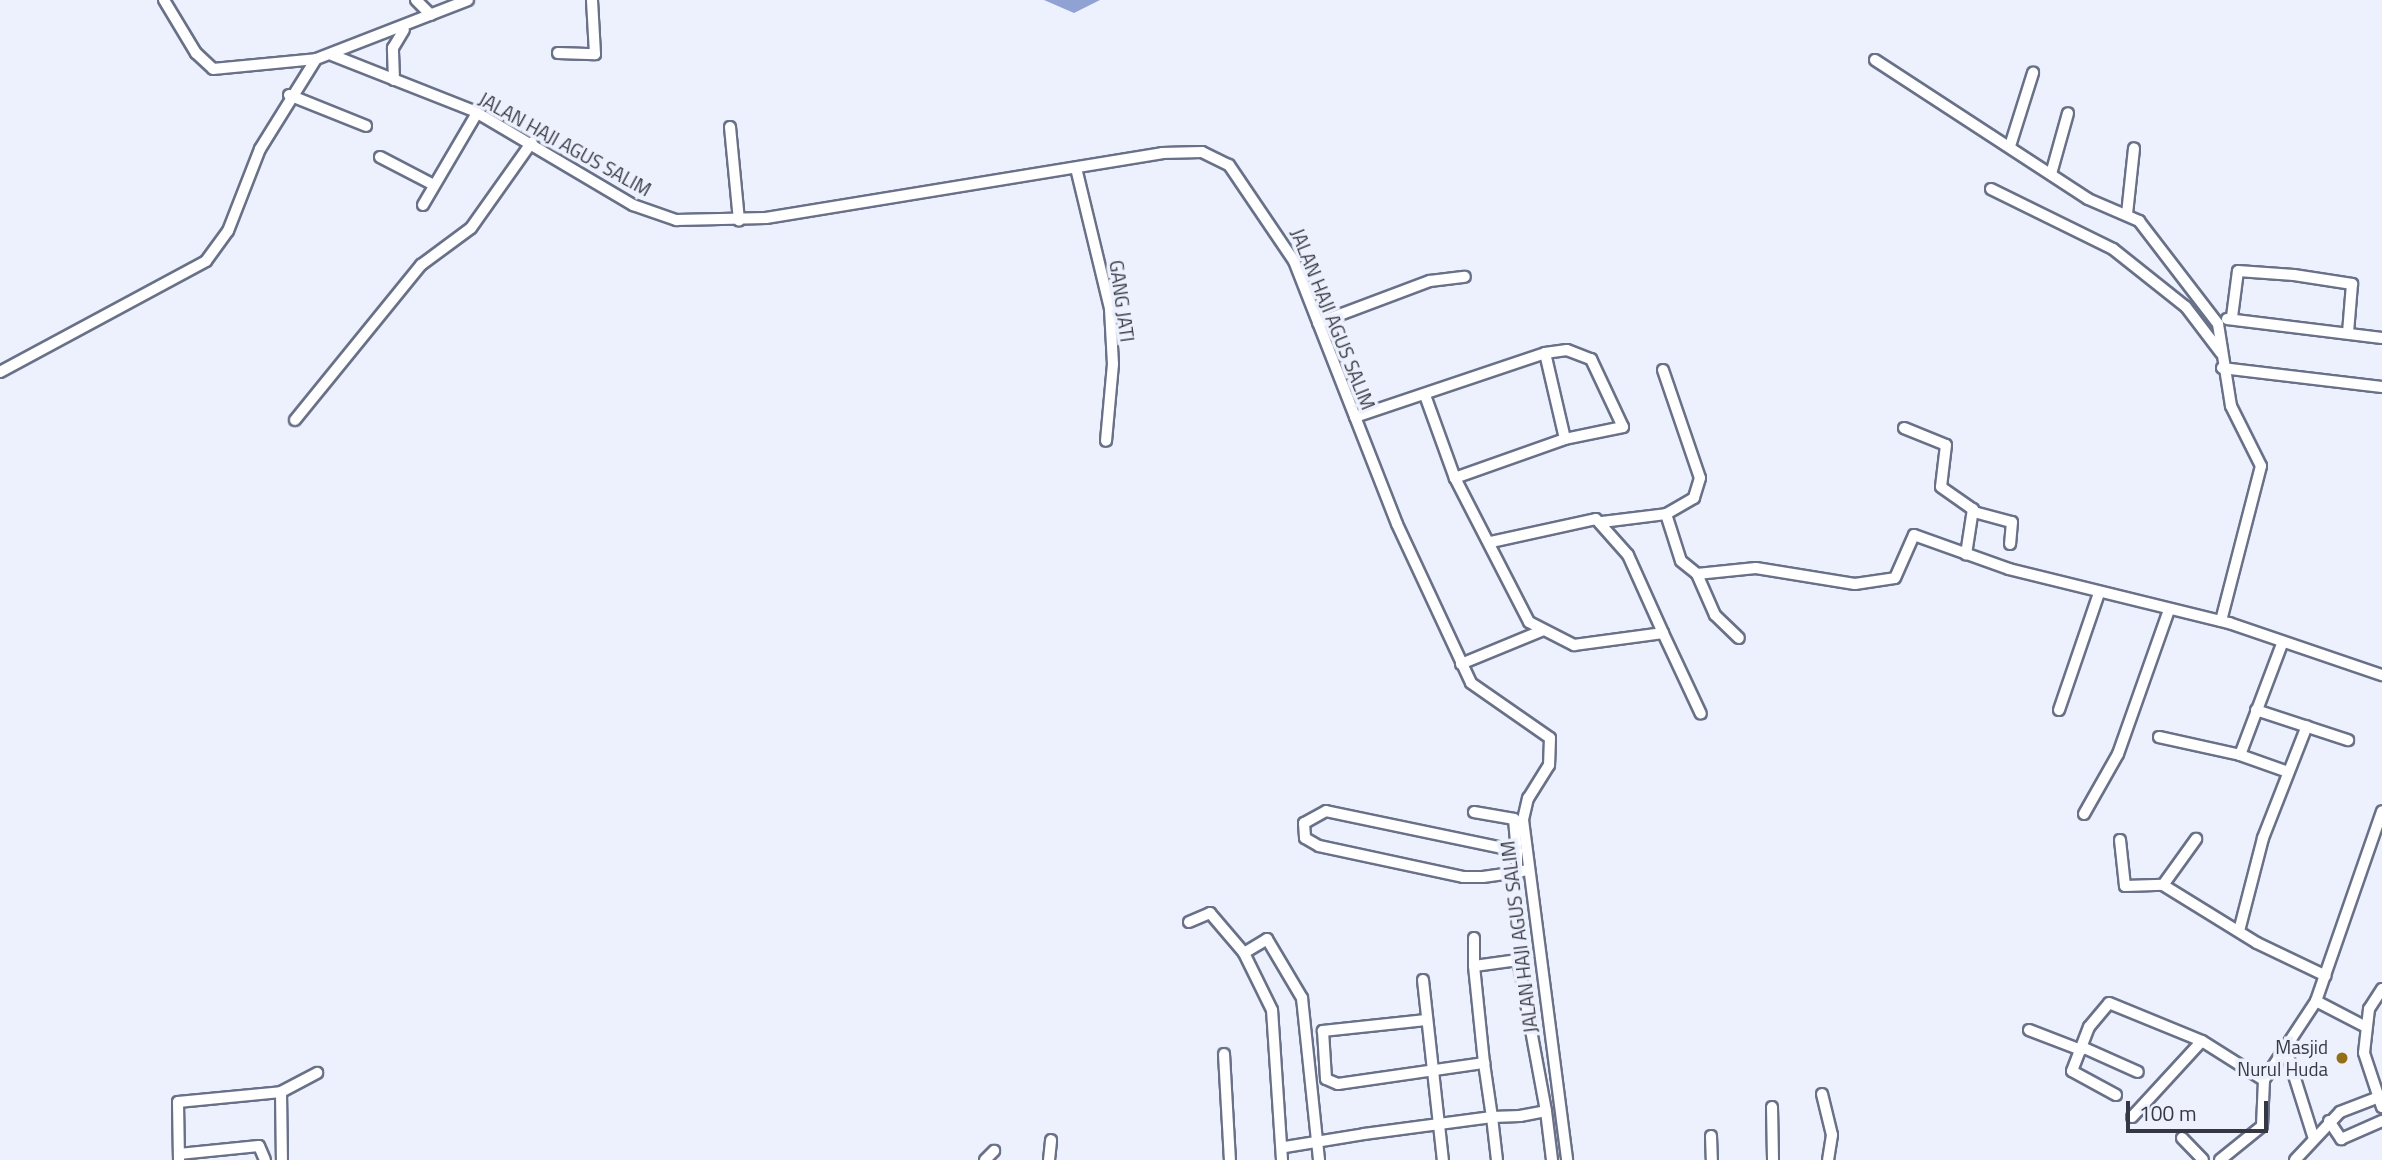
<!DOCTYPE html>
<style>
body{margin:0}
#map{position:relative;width:2382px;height:1160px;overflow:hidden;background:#edf1fd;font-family:"Titillium Web",sans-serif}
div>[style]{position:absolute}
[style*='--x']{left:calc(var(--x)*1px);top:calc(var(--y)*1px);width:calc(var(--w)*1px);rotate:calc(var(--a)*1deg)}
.water>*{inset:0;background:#90a1d3}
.roads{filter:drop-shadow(2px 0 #697189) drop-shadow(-2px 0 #697189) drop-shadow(0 2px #697189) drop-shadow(0 -2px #697189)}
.minor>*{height:10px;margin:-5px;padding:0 5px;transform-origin:5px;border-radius:5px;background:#fff}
.dots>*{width:19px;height:19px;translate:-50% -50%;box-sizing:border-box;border:4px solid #edf1fd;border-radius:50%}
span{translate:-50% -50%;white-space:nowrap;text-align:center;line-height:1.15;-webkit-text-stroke:7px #edf1fd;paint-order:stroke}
.street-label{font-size:19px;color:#353843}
.poi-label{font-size:19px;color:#353843}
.right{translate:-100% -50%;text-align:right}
.scale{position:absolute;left:2126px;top:1101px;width:142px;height:32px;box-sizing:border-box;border:4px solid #353843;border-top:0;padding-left:9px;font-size:21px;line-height:24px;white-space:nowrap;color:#353843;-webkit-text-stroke:5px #edf1fd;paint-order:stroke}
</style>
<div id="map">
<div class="water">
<i style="clip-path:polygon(1044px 0,1100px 0,1074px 13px)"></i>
</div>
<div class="roads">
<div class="minor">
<i style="--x:164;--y:0;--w:62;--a:58.9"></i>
<i style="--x:196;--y:53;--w:23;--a:43"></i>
<i style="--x:213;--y:69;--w:103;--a:-5.5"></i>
<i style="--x:416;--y:0;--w:21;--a:45"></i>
<i style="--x:558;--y:53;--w:37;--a:2"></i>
<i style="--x:595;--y:54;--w:54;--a:-93.2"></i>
<i style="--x:332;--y:55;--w:153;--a:21.5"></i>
<i style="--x:474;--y:111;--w:185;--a:30.6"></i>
<i style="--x:633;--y:205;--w:46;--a:19.2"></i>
<i style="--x:676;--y:220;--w:90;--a:-1.3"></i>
<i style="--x:766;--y:218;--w:401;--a:-9.3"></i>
<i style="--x:1162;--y:153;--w:40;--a:-1.4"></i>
<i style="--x:1202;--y:152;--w:30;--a:26"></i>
<i style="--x:1229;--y:165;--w:116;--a:55.9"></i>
<i style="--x:1294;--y:261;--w:282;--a:68.6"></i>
<i style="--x:1397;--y:524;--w:175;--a:65"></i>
<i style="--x:1471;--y:683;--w:96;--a:34.8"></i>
<i style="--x:1550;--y:738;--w:27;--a:92"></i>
<i style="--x:1549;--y:765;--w:39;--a:122"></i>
<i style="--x:1528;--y:798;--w:23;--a:103"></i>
<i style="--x:1523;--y:820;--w:343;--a:82.6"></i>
<i style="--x:1875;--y:60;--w:254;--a:33.1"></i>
<i style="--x:2088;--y:199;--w:56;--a:23.3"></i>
<i style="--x:2139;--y:221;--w:130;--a:52.5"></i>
<i style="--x:2218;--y:324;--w:83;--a:81"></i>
<i style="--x:2231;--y:406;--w:67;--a:63.4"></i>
<i style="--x:2261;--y:466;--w:160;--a:104.5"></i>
<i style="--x:394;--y:80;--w:32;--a:-92"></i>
<i style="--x:393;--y:48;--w:21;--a:-59"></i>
<i style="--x:289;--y:95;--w:83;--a:21.9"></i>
<i style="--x:730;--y:127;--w:94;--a:84.5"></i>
<i style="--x:2010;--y:146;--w:77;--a:-72.5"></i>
<i style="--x:380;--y:157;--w:61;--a:27.4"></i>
<i style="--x:1076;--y:168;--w:145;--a:76.4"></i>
<i style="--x:1110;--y:309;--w:55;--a:86.9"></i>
<i style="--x:1113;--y:364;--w:77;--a:95.2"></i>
<i style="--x:2051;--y:174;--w:63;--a:-74.4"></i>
<i style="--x:1991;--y:189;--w:136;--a:26.2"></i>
<i style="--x:2113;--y:249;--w:93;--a:38.5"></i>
<i style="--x:2186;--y:307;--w:58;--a:52.7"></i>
<i style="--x:423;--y:205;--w:107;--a:-59.6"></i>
<i style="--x:2127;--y:214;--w:66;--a:-83.9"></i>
<i style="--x:2232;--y:317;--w:46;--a:-82.6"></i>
<i style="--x:2238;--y:271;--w:56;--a:4.1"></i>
<i style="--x:2294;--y:275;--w:59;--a:8.8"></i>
<i style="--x:2352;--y:284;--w:49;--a:94.7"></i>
<i style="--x:2227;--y:319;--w:156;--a:7"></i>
<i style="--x:1318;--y:323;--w:120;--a:-20.6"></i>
<i style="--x:1430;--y:281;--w:35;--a:-7"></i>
<i style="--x:1545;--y:353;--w:88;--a:76.9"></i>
<i style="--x:2222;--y:368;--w:161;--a:6.8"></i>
<i style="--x:1663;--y:370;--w:114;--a:71.1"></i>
<i style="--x:1700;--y:478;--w:21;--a:107"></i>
<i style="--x:1694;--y:498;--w:32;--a:150"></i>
<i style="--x:0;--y:372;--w:234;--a:-28.3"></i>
<i style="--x:206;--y:261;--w:37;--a:-54"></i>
<i style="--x:228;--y:231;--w:88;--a:-68.7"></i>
<i style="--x:260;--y:149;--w:106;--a:-58.1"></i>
<i style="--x:316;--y:59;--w:163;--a:-21.2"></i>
<i style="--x:1426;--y:398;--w:85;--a:70.1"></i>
<i style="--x:1455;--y:478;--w:162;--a:62.8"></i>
<i style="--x:1529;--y:622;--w:51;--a:27.1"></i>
<i style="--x:1574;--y:645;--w:90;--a:-7.7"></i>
<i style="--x:1663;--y:633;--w:89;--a:64.9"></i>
<i style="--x:1355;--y:417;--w:200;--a:-18.6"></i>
<i style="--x:1545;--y:353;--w:22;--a:-8"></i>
<i style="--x:1567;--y:350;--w:26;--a:21"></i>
<i style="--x:1591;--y:359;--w:75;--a:64.8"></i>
<i style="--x:1623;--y:427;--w:59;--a:168.3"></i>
<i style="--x:1565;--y:439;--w:117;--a:160.5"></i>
<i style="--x:295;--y:420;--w:200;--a:-50.9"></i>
<i style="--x:421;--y:265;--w:62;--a:-36.5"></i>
<i style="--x:471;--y:228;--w:105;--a:-54.7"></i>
<i style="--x:1904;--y:428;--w:45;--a:22"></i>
<i style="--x:1946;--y:445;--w:42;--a:96.8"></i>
<i style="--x:1941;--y:487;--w:39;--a:35"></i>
<i style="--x:1973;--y:509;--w:46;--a:98.8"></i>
<i style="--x:1974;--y:512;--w:39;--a:15"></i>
<i style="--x:2012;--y:522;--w:22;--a:95"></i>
<i style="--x:1602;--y:522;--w:64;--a:-7.1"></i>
<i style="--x:1666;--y:514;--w:49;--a:72.3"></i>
<i style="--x:1681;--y:561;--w:21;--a:39"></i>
<i style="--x:1697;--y:574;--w:59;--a:-5.8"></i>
<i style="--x:1756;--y:568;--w:100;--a:9.2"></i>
<i style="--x:1855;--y:584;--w:40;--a:-8.5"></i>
<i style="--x:1895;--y:578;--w:47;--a:-66.2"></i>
<i style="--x:1914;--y:535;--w:101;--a:19.7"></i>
<i style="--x:2009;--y:569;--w:227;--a:13.8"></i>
<i style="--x:2229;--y:623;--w:162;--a:18.8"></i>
<i style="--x:1491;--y:542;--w:107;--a:-12.4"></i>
<i style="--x:1596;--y:519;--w:48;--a:48.4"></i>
<i style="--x:1628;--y:555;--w:85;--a:65.8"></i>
<i style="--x:1697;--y:574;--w:45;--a:66.3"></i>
<i style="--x:1715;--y:615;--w:33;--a:44"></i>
<i style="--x:1461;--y:664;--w:87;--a:-22.4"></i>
<i style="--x:2059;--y:710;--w:124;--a:-71.1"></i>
<i style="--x:2256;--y:710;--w:97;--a:18.1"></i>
<i style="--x:2159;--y:737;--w:83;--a:12.5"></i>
<i style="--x:2240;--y:755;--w:119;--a:-69.3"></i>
<i style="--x:2240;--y:755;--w:51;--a:19.5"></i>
<i style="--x:1474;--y:812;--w:41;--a:9.9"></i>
<i style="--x:1514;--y:819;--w:32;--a:85"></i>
<i style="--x:2084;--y:814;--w:69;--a:-60.5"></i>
<i style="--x:2118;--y:754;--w:153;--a:-70.5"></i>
<i style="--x:2120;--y:840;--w:46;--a:83.8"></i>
<i style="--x:2125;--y:886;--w:38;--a:-2"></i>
<i style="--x:2163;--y:885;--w:110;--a:31.7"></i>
<i style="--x:2257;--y:943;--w:76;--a:25.6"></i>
<i style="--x:1517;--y:872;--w:21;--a:-90"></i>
<i style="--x:1517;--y:851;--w:195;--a:-168.2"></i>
<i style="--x:1326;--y:811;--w:25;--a:151"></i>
<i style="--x:1304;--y:823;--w:15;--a:86"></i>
<i style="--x:1305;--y:838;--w:16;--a:30"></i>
<i style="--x:1319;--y:846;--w:147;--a:12.1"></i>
<i style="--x:1463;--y:877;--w:20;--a:0"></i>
<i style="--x:1483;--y:877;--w:34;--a:-8"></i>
<i style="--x:1517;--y:872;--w:10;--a:-11"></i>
<i style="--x:2163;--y:885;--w:57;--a:-54.3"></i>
<i style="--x:1189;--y:922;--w:23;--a:-23"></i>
<i style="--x:1210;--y:913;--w:52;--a:49.6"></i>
<i style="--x:2239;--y:931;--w:96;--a:-75.5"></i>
<i style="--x:2263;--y:838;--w:120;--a:-68.6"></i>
<i style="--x:1474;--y:938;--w:28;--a:90"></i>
<i style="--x:1423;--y:980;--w:181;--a:83.7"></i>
<i style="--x:2382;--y:989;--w:24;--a:123"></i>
<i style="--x:2369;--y:1009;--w:44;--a:96.5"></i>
<i style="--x:2364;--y:1053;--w:57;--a:71.6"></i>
<i style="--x:2316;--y:1001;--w:54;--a:27.5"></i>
<i style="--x:1426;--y:1020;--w:104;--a:173.9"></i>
<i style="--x:1323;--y:1031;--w:48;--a:86.4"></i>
<i style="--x:1326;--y:1079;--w:13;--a:23"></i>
<i style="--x:1338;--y:1084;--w:148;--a:-8.2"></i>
<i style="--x:2029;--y:1030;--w:56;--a:21"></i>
<i style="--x:2082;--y:1047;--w:61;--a:24.1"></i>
<i style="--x:2286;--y:1050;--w:93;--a:72.5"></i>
<i style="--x:1224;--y:1054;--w:106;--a:86.8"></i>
<i style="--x:281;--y:1092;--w:68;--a:89.2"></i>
<i style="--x:1822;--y:1094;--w:42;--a:76.3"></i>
<i style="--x:1832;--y:1135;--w:25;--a:99"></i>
<i style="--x:2116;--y:1095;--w:50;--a:-151.4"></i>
<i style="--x:2072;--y:1071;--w:47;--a:-68.9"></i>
<i style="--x:2089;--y:1027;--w:31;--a:-50"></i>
<i style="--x:2109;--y:1003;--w:100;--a:22.2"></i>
<i style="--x:2202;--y:1041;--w:73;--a:32.2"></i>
<i style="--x:2264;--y:1080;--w:95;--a:-56.6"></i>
<i style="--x:2316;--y:1001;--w:201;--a:-70.8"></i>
<i style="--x:1772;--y:1107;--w:53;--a:88.9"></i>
<i style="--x:1546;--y:1111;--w:49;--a:83"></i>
<i style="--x:2132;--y:1117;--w:103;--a:-47.4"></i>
<i style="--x:2329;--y:1121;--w:22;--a:56"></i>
<i style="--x:2341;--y:1139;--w:45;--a:-23.7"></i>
<i style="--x:1711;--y:1136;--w:24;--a:88"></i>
<i style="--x:2182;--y:1138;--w:30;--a:46"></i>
<i style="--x:1285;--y:1147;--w:80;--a:-9.3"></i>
<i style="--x:1364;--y:1134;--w:129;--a:-7.6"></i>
<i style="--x:1492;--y:1117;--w:28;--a:-2"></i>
<i style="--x:1520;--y:1116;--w:26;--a:-11"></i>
<i style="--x:1546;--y:1111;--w:154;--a:-100.5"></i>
<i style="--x:1518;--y:960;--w:44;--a:172.2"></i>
<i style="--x:1474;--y:966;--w:98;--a:84.1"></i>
<i style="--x:1484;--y:1063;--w:55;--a:81.6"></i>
<i style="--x:1492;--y:1117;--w:43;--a:83.4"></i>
<i style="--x:179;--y:1154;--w:80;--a:-5.7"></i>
<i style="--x:259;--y:1146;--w:15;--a:67"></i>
<i style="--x:179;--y:1160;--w:58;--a:-91"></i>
<i style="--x:178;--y:1102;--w:103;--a:-5.5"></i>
<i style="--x:281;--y:1092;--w:41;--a:-27.8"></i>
<i style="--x:985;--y:1160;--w:13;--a:-45"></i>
<i style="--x:1049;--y:1160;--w:20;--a:-84"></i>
<i style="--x:1282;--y:1160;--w:150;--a:-93.8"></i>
<i style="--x:1272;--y:1010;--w:64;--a:-116.2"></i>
<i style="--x:1244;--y:953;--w:27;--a:-31"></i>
<i style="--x:1267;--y:939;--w:69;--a:59.3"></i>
<i style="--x:1302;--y:998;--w:163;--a:84"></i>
<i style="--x:2220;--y:1160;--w:54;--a:-39"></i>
<i style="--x:2262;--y:1126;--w:46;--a:-87.5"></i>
<i style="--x:2295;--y:1160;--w:66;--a:-46.8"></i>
<i style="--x:2340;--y:1112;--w:39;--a:-21"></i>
</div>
</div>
<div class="dots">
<i style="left:2342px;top:1058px;background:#946f17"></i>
</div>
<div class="street-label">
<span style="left:565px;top:144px;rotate:29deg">JALAN HAJI AGUS SALIM</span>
<span style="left:1122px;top:301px;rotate:82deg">GANG JATI</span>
<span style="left:1333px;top:319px;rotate:68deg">JALAN HAJI AGUS SALIM</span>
<span style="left:1519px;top:937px;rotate:-97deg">JALAN HAJI AGUS SALIM</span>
</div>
<div class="poi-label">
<span class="right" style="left:2328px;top:1058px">Masjid<br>Nurul Huda</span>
</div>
<div class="scale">100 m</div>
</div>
